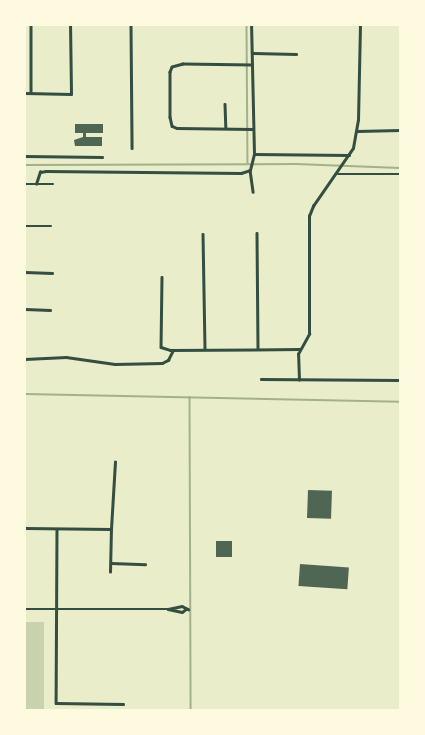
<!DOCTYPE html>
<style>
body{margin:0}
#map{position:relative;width:425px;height:735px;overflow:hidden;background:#e9edc9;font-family:"PT Sans Narrow",sans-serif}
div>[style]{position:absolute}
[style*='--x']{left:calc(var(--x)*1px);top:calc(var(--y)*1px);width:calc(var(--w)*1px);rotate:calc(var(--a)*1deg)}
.green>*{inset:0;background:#cad2ad;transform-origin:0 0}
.stream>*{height:1.5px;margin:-0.75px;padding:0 0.75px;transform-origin:0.75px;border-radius:0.75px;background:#a3b18a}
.building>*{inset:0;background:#4f6655;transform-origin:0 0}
.minor>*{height:2.5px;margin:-1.25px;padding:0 1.25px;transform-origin:1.25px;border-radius:1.25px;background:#344e41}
span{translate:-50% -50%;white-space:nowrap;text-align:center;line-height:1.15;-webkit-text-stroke:3px #fefae0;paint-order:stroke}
.frame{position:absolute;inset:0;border:26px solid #fefae0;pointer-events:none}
</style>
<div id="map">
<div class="green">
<i style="left:25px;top:622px;width:19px;height:88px"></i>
</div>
<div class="stream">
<i style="--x:247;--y:25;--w:139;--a:89.6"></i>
<i style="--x:25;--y:165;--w:271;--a:-0.2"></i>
<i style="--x:296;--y:164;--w:104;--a:2.2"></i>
<i style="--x:25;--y:394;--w:375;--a:1.2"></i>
<i style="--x:190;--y:397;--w:313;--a:89.8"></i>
</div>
<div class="building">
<i style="clip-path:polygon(75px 124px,103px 124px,103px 133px,86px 133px,86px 137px,102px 137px,102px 146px,75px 146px,74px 140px,83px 137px,83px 133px,75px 133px)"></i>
<i style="left:308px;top:490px;width:24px;height:28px;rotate:2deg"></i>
<i style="left:216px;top:541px;width:16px;height:16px"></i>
<i style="left:300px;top:564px;width:49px;height:22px;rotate:4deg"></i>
</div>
<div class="minor">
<i style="--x:31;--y:25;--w:68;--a:90"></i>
<i style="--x:131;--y:25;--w:123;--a:89.5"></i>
<i style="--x:252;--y:53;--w:44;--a:1.3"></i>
<i style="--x:252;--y:65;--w:69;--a:-179.2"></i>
<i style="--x:183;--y:64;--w:11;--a:165"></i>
<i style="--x:172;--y:67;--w:5;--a:112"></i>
<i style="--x:170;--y:72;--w:45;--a:90"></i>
<i style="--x:170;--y:117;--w:9;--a:77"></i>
<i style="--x:172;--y:126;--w:5;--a:22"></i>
<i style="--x:177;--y:128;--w:75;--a:0.8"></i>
<i style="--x:25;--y:93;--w:46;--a:1.2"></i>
<i style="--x:71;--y:94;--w:69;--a:-90.8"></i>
<i style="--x:225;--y:104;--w:24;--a:88"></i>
<i style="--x:357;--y:131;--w:43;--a:-1.3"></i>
<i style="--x:254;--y:154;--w:95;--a:0.6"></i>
<i style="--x:25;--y:156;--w:77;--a:0.7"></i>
<i style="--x:250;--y:170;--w:22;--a:82"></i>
<i style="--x:338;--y:174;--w:62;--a:0"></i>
<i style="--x:25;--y:184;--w:28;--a:0"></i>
<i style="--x:36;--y:184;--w:13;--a:-72"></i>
<i style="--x:40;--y:172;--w:6;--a:-9"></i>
<i style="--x:46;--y:171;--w:195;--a:0.6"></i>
<i style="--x:241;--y:173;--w:9;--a:-18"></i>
<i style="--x:250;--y:170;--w:16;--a:-76"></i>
<i style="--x:254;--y:154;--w:129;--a:-91.3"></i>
<i style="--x:25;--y:226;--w:26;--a:0"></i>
<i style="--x:257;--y:233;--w:116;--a:89.5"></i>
<i style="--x:203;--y:234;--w:115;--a:89"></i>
<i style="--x:25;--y:272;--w:27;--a:2"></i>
<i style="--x:162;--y:277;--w:70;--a:90.8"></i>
<i style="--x:161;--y:347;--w:9;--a:18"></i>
<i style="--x:170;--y:350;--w:130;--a:-0.4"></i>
<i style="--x:25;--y:309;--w:25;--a:2"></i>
<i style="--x:25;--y:359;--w:41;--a:-2.8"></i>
<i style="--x:66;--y:357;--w:49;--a:8.1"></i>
<i style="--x:115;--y:364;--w:47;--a:-1.2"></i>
<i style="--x:162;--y:363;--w:7;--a:-27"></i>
<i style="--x:168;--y:360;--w:11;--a:-63"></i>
<i style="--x:261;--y:379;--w:139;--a:0.4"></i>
<i style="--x:299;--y:380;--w:26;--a:-92"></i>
<i style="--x:298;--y:354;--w:23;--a:-61"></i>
<i style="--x:309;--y:334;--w:118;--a:-90"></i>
<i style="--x:309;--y:216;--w:11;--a:-68"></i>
<i style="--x:313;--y:206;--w:70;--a:-55.4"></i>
<i style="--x:353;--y:148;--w:28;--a:-80"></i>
<i style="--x:358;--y:120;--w:95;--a:-88.8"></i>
<i style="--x:25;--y:528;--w:86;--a:0.7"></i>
<i style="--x:111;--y:529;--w:67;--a:-86.6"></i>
<i style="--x:57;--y:530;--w:173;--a:90.3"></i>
<i style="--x:56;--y:703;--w:67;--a:0.9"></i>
<i style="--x:111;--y:563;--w:34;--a:2"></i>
<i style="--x:110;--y:572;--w:43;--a:-88.7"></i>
<i style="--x:25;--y:609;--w:143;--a:0"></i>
<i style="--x:168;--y:609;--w:14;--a:-12"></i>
<i style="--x:182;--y:606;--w:7;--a:27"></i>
<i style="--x:168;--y:609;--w:14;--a:12"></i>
<i style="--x:182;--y:612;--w:5;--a:-37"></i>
</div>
<div class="frame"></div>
</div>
